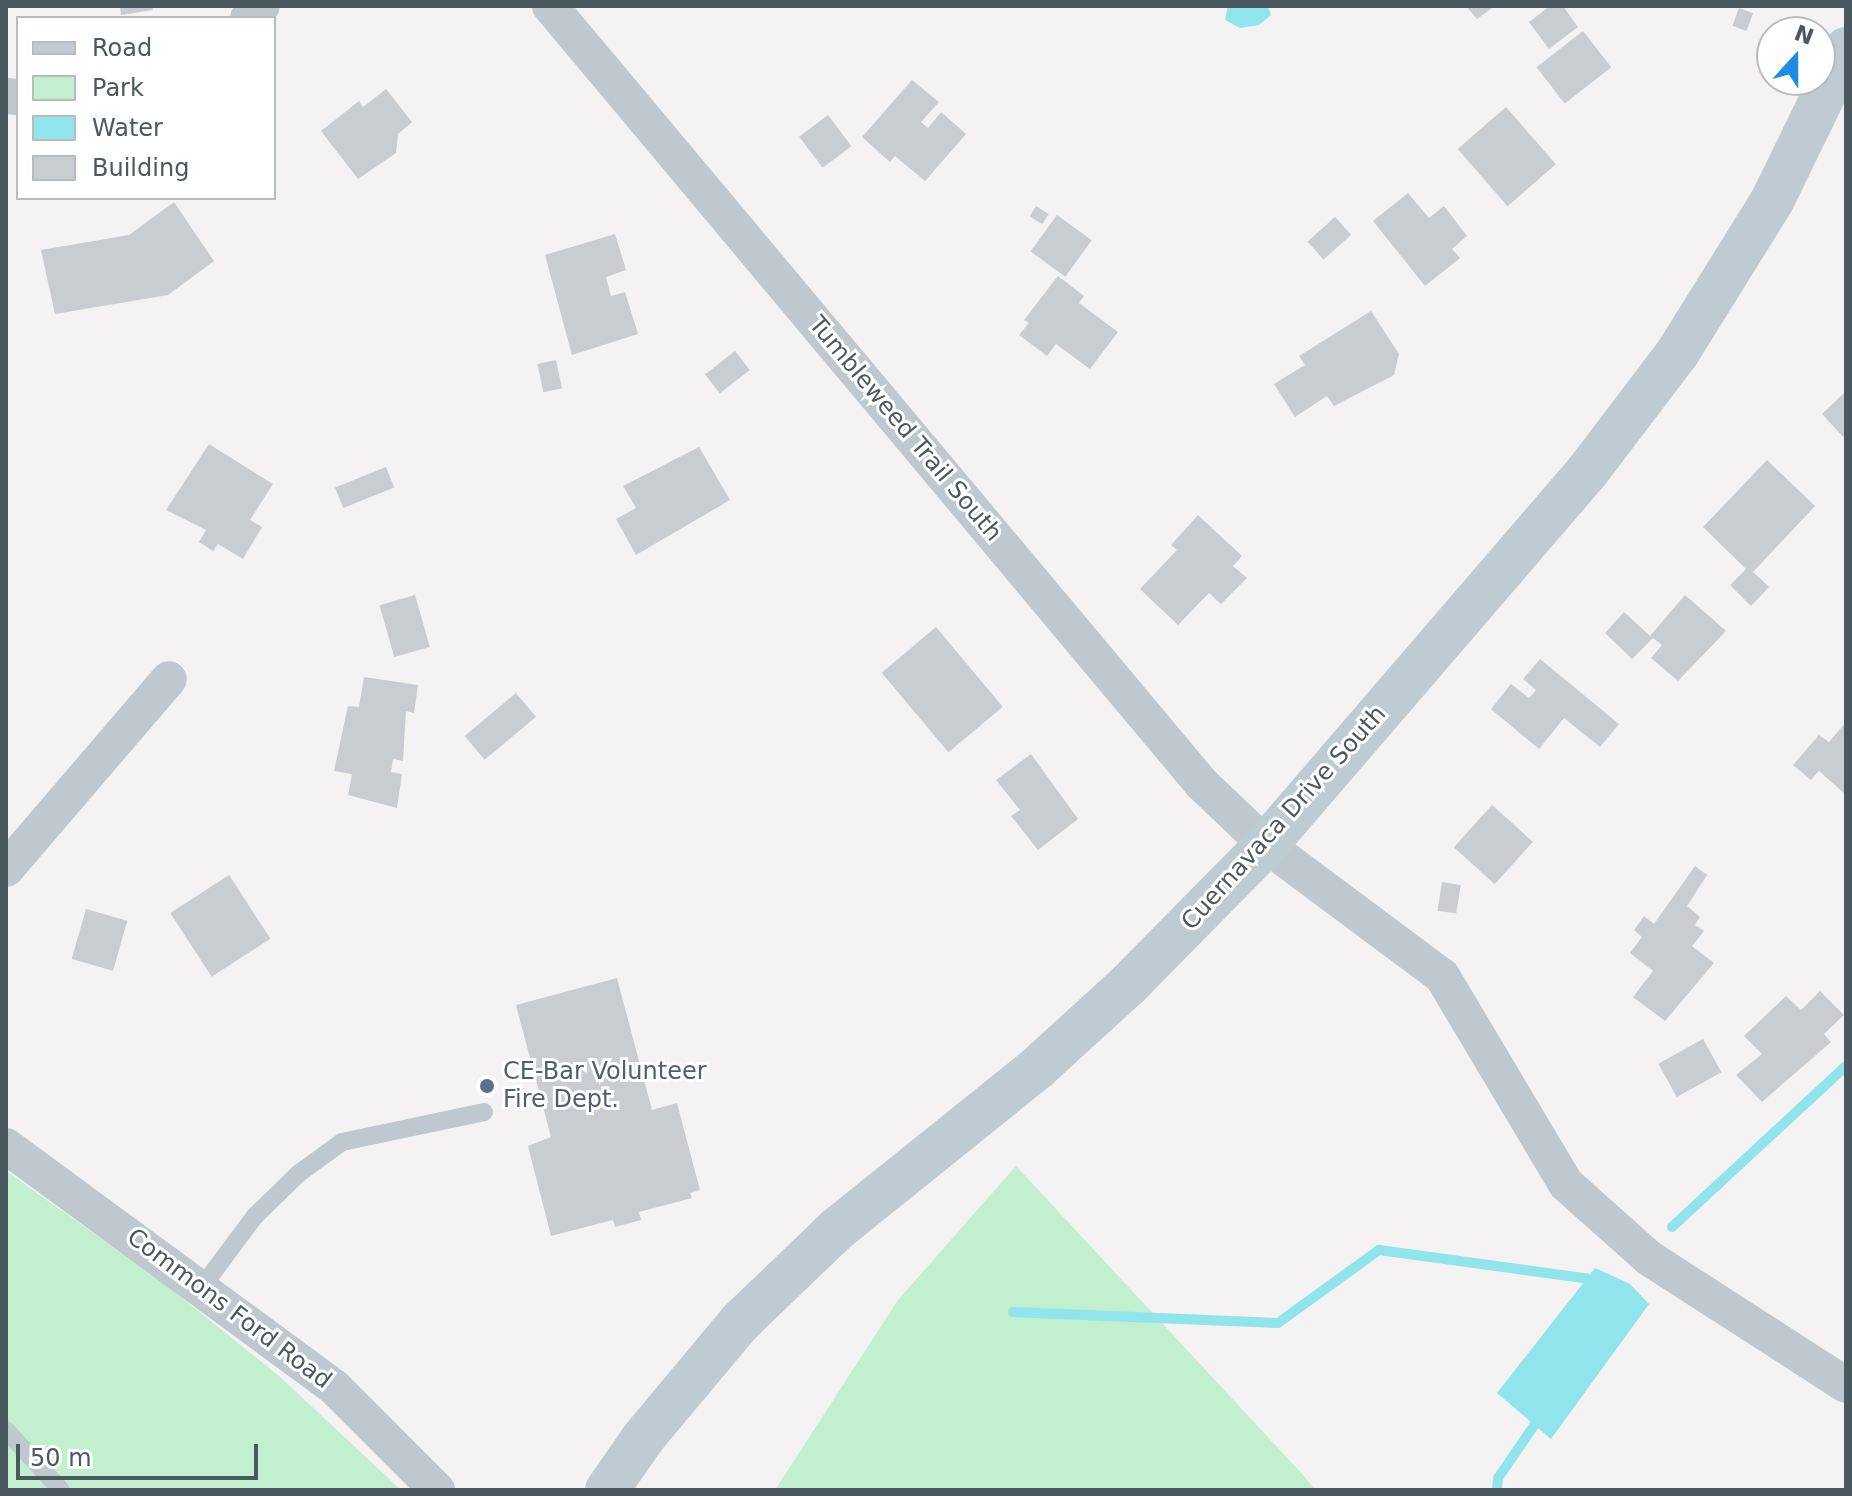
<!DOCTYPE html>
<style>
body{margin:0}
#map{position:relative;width:1852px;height:1496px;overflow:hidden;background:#f4f2f2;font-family:"DejaVu Sans",sans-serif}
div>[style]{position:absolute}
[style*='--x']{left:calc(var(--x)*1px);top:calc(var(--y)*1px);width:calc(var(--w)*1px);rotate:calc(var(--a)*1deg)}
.green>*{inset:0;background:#c2efce}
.water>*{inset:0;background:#90e4eb}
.stream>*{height:10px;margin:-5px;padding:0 5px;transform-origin:5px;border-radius:5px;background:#90e4eb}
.building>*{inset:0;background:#c9cdd1;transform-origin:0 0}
.lane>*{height:18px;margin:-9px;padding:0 9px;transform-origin:9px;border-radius:9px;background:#bec8ce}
.street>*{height:36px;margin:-18px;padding:0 18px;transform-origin:18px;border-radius:18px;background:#bec8ce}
.secondary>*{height:44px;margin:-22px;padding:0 22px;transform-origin:22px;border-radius:22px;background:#becbd3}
.dots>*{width:22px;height:22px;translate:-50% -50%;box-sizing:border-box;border:4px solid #fff;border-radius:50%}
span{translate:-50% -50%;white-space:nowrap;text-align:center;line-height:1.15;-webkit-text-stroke:6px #fff;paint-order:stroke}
.street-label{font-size:24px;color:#4a585f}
.service-label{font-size:24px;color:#4e5e75}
.left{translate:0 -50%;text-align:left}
.frame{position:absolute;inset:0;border:8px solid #4a585f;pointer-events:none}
.legend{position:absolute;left:16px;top:16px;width:260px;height:184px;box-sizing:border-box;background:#fff;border:2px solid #b7bcbf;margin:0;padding:10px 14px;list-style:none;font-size:24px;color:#4a585f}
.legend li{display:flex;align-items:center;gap:16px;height:40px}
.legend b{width:40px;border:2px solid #b7bcbf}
.north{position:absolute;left:1756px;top:16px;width:80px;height:80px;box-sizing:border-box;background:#fff;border:2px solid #b7bcbf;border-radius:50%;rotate:21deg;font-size:22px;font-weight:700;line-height:32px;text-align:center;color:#4a585f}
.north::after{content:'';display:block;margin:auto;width:28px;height:36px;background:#1d8ce2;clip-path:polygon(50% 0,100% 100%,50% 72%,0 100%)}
.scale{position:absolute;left:16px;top:1444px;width:242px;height:36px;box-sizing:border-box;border:4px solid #4a585f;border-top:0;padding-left:10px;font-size:24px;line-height:28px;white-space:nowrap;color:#4a585f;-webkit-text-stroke:6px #fff;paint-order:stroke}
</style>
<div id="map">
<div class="green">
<i style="clip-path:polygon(1016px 1166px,1304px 1476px,1315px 1490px,775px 1490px,898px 1300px)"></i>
<i style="clip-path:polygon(6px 1171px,162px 1282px,279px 1376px,401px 1490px,6px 1490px)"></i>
</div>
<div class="water">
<i style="clip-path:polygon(1228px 6px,1268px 6px,1271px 15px,1259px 25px,1240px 28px,1225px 20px)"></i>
<i style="clip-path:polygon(1595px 1268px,1630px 1284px,1649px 1304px,1551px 1439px,1497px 1393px)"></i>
</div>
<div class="stream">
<i style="--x:1672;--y:1227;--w:237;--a:-42.8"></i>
<i style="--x:1013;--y:1312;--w:265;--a:2.4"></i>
<i style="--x:1278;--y:1323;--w:125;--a:-35.9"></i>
<i style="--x:1379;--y:1250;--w:221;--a:7.8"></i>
<i style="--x:1497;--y:1490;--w:12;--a:-85"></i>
<i style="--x:1498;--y:1478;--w:78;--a:-55.5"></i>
</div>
<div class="building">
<i style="clip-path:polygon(120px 6px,152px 6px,153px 10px,121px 15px)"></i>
<i style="clip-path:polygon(1466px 6px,1490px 6px,1492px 8px,1477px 19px)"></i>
<i style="clip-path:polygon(1550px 6px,1563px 6px,1578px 27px,1549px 49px,1529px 22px)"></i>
<i style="left:1739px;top:8px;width:15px;height:19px;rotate:20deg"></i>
<i style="left:1583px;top:31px;width:46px;height:59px;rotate:52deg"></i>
<i style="clip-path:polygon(912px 80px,939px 102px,921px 122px,928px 128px,941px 112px,966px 134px,925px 181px,895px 156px,890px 162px,862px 137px)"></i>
<i style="clip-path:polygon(386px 89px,412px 122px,398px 134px,396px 153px,358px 179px,321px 131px,359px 101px,363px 107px)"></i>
<i style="left:1506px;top:107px;width:76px;height:64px;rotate:49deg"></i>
<i style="left:828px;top:115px;width:39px;height:36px;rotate:53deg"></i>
<i style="clip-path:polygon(1408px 193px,1429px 218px,1444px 206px,1467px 236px,1452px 249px,1460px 258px,1425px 286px,1373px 221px)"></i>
<i style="clip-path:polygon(174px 202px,214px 261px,168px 295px,55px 314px,41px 250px,129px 235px)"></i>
<i style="left:1036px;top:206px;width:15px;height:12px;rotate:32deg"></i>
<i style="left:1057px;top:215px;width:43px;height:45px;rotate:36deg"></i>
<i style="left:1335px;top:217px;width:24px;height:37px;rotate:48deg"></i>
<i style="clip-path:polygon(615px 234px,626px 270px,606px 277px,611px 296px,625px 292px,638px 334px,572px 355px,545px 255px)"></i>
<i style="clip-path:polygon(1058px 276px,1084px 296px,1079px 303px,1118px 332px,1090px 369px,1056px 344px,1047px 356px,1019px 335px,1029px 323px,1024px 320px)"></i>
<i style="clip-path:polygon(1371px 311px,1399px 354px,1394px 375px,1334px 406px,1327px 396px,1295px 417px,1274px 384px,1305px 365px,1299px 356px)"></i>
<i style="left:735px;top:351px;width:24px;height:38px;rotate:52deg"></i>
<i style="left:556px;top:360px;width:29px;height:19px;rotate:78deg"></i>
<i style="clip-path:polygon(1846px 391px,1846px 440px,1822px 414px)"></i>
<i style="clip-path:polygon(209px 444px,273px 484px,250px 520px,262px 527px,243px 559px,218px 544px,213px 551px,199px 542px,206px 530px,166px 510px)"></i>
<i style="clip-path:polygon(699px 447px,730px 500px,636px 555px,616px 519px,636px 508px,623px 486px)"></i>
<i style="clip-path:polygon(1767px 460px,1815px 506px,1753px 572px,1769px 587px,1751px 606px,1730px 585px,1746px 569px,1703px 527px)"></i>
<i style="left:386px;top:467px;width:22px;height:55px;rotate:68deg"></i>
<i style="clip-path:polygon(1198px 515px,1242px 556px,1233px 566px,1247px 578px,1221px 604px,1209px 593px,1178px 625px,1140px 589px,1177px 550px,1171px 545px)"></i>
<i style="left:415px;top:595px;width:54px;height:37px;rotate:74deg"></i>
<i style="clip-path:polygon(1685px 595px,1726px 631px,1678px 681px,1651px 658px,1662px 645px,1653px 638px,1632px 659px,1605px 633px,1624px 612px,1650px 636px)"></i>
<i style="left:936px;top:627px;width:104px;height:71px;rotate:50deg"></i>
<i style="clip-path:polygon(1540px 659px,1619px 724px,1600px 747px,1564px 718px,1539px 749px,1491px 709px,1511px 684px,1529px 698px,1536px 690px,1523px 679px)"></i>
<i style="clip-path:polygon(364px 677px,418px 685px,414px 713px,406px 711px,403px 761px,393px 759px,391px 772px,402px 774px,397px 808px,348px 795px,352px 774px,334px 771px,348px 706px,359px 707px)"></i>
<i style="left:516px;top:693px;width:31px;height:67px;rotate:50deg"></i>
<i style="clip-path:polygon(1846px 722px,1846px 790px,1844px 793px,1819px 771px,1811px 780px,1793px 765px,1819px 735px,1829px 742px)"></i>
<i style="clip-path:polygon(1031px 754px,1078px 819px,1038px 850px,1011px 816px,1020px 810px,996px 780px)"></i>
<i style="left:1492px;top:805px;width:55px;height:57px;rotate:42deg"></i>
<i style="clip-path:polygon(1695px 866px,1707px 875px,1687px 906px,1700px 917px,1695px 925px,1704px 931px,1692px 946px,1714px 963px,1665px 1021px,1633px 997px,1653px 971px,1630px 953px,1642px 937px,1634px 930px,1644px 916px,1654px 924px)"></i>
<i style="left:229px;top:875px;width:76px;height:70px;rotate:57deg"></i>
<i style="left:1442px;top:882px;width:19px;height:29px;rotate:9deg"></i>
<i style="left:86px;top:909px;width:43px;height:52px;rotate:16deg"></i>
<i style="clip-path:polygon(617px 978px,652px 1110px,677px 1103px,700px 1190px,690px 1193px,692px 1198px,639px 1212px,641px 1220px,615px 1227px,613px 1220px,551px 1236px,528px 1146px,551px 1137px,516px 1005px)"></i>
<i style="clip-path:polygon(1820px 991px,1844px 1015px,1824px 1034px,1831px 1042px,1762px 1102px,1736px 1075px,1762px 1054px,1744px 1036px,1786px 996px,1801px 1010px)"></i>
<i style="left:1703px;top:1039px;width:38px;height:51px;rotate:61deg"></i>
</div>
<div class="lane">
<i style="--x:202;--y:1287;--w:89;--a:-53.3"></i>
<i style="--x:255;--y:1216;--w:60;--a:-44.3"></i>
<i style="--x:298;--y:1174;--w:54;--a:-36"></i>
<i style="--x:342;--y:1142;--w:145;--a:-11.9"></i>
<i style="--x:6;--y:1430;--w:81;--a:47.5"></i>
</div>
<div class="street">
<i style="--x:550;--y:6;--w:1014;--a:50.04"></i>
<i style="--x:1201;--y:783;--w:90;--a:43.6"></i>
<i style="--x:1266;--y:845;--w:219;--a:36.7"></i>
<i style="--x:1442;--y:976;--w:242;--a:59.2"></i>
<i style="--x:1566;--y:1184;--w:111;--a:41.7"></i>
<i style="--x:1649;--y:1258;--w:234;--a:32.8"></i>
<i style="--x:248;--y:18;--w:18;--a:-41"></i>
<i style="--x:6;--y:96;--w:12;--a:5"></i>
<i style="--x:6;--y:869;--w:250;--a:-49.4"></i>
<i style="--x:6;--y:1146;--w:407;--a:36.3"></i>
<i style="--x:334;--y:1387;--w:146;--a:45"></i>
</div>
<div class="secondary">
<i style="--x:607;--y:1490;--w:63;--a:-55.3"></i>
<i style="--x:643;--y:1438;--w:151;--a:-50.1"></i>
<i style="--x:740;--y:1322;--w:134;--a:-43.8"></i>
<i style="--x:837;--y:1229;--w:255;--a:-38.8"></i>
<i style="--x:1036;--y:1069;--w:125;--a:-42.4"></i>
<i style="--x:1128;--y:985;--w:197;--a:-45.4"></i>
<i style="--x:1266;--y:845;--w:492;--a:-49.3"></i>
<i style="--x:1587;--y:472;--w:151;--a:-52.8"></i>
<i style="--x:1678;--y:352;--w:178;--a:-58.1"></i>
<i style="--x:1772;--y:201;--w:169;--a:-64"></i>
</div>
<div class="dots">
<i style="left:487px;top:1086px;background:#5c6f8a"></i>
</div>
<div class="street-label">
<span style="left:905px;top:429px;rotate:50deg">Tumbleweed Trail South</span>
<span style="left:1284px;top:818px;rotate:-48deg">Cuernavaca Drive South</span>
<span style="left:229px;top:1309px;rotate:37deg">Commons Ford Road</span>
</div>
<div class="service-label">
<span class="left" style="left:503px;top:1086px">CE-Bar Volunteer<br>Fire Dept.</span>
</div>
<div class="frame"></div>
<ul class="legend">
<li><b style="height:10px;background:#becbd3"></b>Road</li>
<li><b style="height:22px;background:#c2efce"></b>Park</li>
<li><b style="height:22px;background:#90e4eb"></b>Water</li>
<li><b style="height:22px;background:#c9cdd1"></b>Building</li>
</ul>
<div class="north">N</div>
<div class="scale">50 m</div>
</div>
